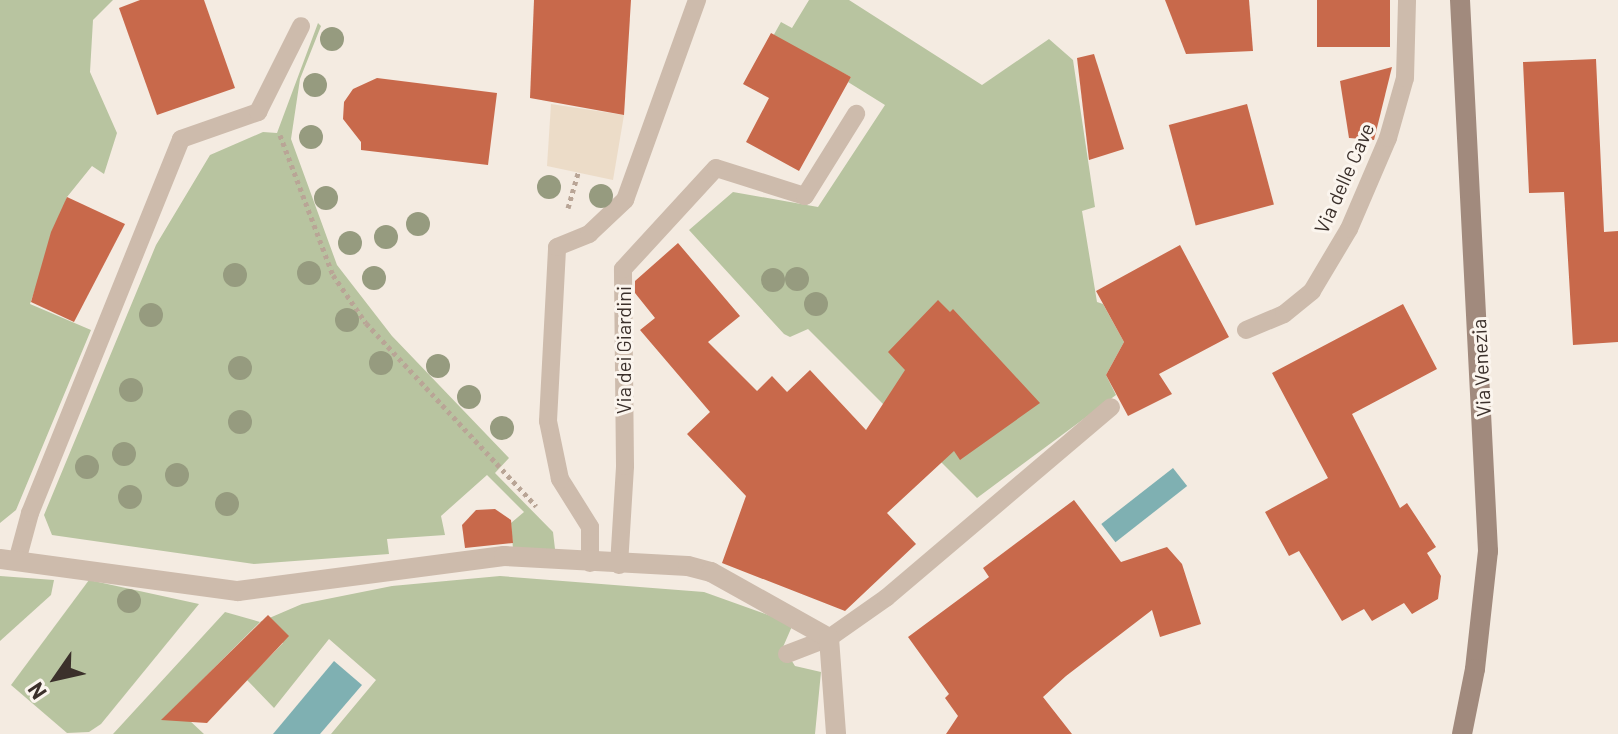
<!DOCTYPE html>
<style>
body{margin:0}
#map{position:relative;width:1618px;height:734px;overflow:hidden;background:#f4ebe1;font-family:Barlow,sans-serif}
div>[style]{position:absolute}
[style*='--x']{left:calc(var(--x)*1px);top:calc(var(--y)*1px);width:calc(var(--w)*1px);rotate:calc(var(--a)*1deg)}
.green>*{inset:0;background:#b8c4a0}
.plaza>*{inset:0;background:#ecdcc8}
.water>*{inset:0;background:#7fb0b2;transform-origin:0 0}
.building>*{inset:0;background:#c8694b;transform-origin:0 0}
.path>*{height:5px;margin-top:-2.5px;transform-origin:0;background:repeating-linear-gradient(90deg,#b9a596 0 4px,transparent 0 8px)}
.lane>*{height:18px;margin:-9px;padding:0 9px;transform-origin:9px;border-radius:9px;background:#cdbbac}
.street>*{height:20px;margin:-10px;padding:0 10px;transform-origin:10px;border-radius:10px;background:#cdbbac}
.secondary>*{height:20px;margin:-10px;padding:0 10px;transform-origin:10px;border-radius:10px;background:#a18a7d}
.trees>*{width:24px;height:24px;margin:-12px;border-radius:50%;background:#969b7f}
span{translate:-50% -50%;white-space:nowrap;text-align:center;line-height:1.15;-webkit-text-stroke:6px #fbf5ee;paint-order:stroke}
.street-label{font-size:20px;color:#3b302b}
.north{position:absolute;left:16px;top:638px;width:80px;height:80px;-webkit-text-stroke:6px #fbf5ee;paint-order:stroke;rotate:236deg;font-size:22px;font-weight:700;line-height:32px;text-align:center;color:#3b302b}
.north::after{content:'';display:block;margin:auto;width:28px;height:36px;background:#3b302b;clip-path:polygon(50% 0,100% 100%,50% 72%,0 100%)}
</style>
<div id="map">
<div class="green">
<i style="clip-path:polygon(0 0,113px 0,93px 20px,90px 72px,117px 133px,104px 174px,92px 166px,67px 197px,30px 304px,91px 330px,16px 510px,0 523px)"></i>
<i style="clip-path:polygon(809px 0,849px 0,982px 85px,1049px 39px,1073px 60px,1095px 207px,1082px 211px,1097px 302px,1103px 304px,1124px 342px,1106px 375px,1116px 395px,977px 498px,808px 329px,790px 337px,784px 334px,689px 230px,733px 192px,818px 207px,885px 105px,848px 82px,851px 77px,772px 38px,781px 22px,792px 28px)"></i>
<i style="clip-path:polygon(318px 23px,321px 26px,300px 79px,291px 139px,337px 265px,392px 336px,509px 458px,495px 473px,553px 532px,555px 549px,513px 549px,511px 523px,524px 512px,487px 475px,441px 516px,445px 535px,387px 539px,389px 554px,254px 564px,52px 535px,44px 515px,156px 245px,210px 155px,263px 132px,277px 133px)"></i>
<i style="clip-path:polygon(0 576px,54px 580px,51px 595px,0 641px)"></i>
<i style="clip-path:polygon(500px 576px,704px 592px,793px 624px,783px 647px,795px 666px,821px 672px,815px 734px,331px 734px,376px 680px,329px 639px,274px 708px,247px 680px,283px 643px,260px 622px,175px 707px,204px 734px,113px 734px,225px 612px,260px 622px,302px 604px,392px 586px)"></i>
<i style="clip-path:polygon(89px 580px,199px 604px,101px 724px,89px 732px,67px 733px,11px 685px)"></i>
</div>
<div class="plaza">
<i style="clip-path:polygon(551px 104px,624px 115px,613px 180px,547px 166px)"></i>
</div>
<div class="water">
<i style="left:1173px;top:468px;width:23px;height:91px;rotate:52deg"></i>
<i style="clip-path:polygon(334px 661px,362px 685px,320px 734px,273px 734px)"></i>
</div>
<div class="building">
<i style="clip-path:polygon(140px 0,204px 0,235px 88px,157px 115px,119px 8px)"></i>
<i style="clip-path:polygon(534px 0,631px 0,624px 115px,530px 98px)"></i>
<i style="clip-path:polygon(1165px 0,1249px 0,1253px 51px,1186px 54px)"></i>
<i style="left:1317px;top:0;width:73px;height:47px"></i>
<i style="clip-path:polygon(771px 33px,851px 77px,799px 171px,746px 142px,769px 98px,743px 84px)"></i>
<i style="clip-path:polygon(1094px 54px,1124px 149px,1089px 160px,1077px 58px)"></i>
<i style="clip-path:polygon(1596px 59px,1604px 232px,1618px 231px,1618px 342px,1573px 345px,1564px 192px,1529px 193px,1523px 62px)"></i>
<i style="clip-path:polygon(1392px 67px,1374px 140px,1349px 138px,1340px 81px)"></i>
<i style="clip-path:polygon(377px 78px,497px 93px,488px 165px,361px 150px,361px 142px,343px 119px,344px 102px,353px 89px)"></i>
<i style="left:1247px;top:104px;width:104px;height:81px;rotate:75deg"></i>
<i style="clip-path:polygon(67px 197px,125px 224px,74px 322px,31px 302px,51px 232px)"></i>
<i style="clip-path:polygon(678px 243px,740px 316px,708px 342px,757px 391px,772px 376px,787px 392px,810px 370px,866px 430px,905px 370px,888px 352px,938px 300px,950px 312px,953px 309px,1040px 403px,960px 460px,954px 451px,887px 513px,916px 544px,845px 611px,722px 563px,746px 496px,687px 434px,710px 412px,640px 330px,655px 318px,635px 293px,635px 281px)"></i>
<i style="clip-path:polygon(1180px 245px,1229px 337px,1159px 374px,1172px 394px,1128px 416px,1106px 375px,1124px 342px,1096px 291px)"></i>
<i style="clip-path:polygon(1403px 304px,1437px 369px,1352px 414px,1400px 508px,1407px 503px,1436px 547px,1427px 553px,1441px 576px,1438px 599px,1412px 614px,1404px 603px,1372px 621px,1364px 609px,1342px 621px,1299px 551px,1289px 556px,1265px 512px,1328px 478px,1272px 373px)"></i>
<i style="clip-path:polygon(1074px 500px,1121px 562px,1167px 547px,1182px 564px,1201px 624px,1160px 637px,1152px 610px,1066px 676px,1043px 697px,1072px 734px,946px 734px,958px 716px,945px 698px,949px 694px,908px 637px,989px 577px,983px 568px)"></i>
<i style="clip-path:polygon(495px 509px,511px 520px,513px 543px,465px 548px,462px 525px,476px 510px)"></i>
<i style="clip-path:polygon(268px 615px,289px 636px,207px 723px,161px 720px)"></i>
</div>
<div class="path">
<i style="--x:280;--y:135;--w:150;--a:69.3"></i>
<i style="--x:333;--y:275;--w:58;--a:55.5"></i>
<i style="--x:366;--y:323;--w:250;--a:47.1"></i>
<i style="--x:568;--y:208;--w:37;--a:-74"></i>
</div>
<div class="lane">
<i style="--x:1246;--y:330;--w:41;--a:-22.8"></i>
<i style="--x:1284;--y:314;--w:36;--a:-39"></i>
<i style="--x:1312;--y:291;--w:72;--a:-59.2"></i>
<i style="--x:1349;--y:229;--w:99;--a:-66.8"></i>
<i style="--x:1388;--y:138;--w:62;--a:-74.2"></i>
<i style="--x:1405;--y:78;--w:78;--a:-88.5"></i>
<i style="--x:17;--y:561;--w:50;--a:-74.8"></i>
<i style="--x:30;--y:513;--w:403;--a:-68"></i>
<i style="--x:181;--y:139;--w:82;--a:-19.3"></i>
<i style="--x:258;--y:112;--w:96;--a:-63.4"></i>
<i style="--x:590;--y:563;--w:36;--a:-90"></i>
<i style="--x:590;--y:527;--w:57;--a:-122"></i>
<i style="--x:560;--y:479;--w:59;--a:-101.7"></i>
<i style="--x:548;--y:421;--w:174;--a:-87"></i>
<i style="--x:557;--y:247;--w:35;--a:-22"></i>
<i style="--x:589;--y:234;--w:50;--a:-43.4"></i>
<i style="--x:625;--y:200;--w:213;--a:-70.2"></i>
<i style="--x:619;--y:565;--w:99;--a:-86.5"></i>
<i style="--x:625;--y:466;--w:197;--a:-90.6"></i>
<i style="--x:623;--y:269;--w:137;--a:-47.4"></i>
<i style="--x:716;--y:168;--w:93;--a:17.5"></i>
<i style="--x:805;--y:196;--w:97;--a:-58.1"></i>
<i style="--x:787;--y:654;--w:45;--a:-20.9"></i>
<i style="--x:829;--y:638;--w:70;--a:-35.1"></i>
<i style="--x:886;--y:598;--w:295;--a:-40.3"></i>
</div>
<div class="street">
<i style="--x:0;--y:559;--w:240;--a:7.7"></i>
<i style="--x:238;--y:591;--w:268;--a:-7.5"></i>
<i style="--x:504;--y:556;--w:184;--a:3.1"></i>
<i style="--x:688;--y:566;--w:24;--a:15"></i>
<i style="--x:711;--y:572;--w:135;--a:29.2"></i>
<i style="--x:829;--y:638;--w:96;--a:85.8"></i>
</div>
<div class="secondary">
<i style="--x:1460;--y:0;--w:552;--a:87.09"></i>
<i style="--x:1488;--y:551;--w:119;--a:96.3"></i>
<i style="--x:1475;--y:669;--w:66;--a:101.3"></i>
</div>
<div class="trees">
<i style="left:332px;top:39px"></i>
<i style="left:315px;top:85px"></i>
<i style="left:311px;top:137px"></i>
<i style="left:549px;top:187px"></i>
<i style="left:601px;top:196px"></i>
<i style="left:326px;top:198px"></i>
<i style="left:418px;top:224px"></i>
<i style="left:386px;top:237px"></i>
<i style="left:350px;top:243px"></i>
<i style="left:309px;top:273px"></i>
<i style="left:235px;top:275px"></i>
<i style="left:374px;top:278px"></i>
<i style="left:797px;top:279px"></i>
<i style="left:773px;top:280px"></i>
<i style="left:816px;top:304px"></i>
<i style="left:151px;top:315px"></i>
<i style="left:347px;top:320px"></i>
<i style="left:381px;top:363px"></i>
<i style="left:438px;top:366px"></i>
<i style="left:240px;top:368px"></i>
<i style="left:131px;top:390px"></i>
<i style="left:469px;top:397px"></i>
<i style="left:240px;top:422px"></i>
<i style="left:502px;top:428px"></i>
<i style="left:124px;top:454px"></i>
<i style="left:87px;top:467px"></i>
<i style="left:177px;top:475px"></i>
<i style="left:130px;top:497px"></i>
<i style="left:227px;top:504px"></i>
<i style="left:129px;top:601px"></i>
</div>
<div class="street-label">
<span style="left:1344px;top:178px;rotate:-66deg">Via delle Cave</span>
<span style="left:623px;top:350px;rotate:-90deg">Via dei Giardini</span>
<span style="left:1481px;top:368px;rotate:-93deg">Via Venezia</span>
</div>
<div class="north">N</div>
</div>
